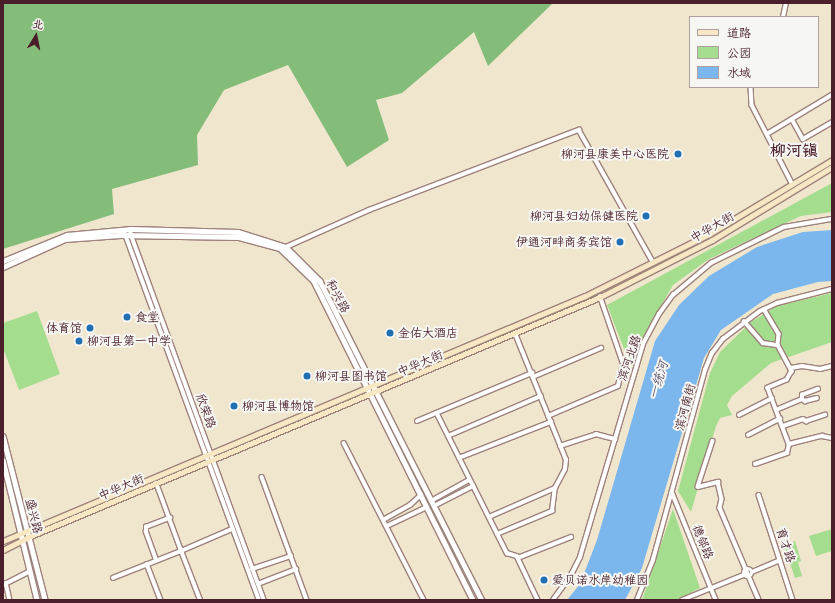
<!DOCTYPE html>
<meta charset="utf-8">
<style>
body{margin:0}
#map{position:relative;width:835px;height:603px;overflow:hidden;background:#f0e6ce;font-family:Mali,"LXGW WenKai TC",sans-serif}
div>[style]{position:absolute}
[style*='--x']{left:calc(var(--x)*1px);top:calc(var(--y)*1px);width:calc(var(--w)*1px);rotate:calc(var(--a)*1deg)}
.green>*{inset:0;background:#a5dd8e}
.forest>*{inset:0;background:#84bc79}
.water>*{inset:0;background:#7bb7ed}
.roads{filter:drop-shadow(1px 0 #9d827c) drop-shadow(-1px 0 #9d827c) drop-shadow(0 1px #9d827c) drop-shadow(0 -1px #9d827c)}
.minor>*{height:3.5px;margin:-1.75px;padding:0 1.75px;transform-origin:1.75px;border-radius:1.75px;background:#fff}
.minor>.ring{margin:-1.75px;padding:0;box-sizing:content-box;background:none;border:3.5px solid #fff;border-radius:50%}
.tertiary>*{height:4.5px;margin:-2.25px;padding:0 2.25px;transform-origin:2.25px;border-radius:2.25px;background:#fff}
.secondary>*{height:5px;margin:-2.5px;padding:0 2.5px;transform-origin:2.5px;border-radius:2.5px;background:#f8e7c3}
.dots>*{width:11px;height:11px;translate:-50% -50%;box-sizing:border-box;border:2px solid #f6f6f2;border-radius:50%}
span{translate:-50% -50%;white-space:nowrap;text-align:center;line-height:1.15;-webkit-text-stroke:4px #f6f6f2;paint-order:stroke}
.poi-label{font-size:12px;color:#4a1f2b}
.right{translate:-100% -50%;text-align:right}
.left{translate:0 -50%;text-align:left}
.street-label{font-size:12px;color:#4a1f2b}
.water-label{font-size:13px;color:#5b546f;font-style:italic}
.district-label{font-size:16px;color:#4a1f2b;font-weight:700}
.frame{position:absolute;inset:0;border:4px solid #4a1f2b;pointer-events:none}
.legend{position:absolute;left:689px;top:16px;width:130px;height:72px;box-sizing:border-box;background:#f6f6f2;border:1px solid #b1a0a2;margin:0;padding:5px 7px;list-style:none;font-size:12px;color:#4a1f2b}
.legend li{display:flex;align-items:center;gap:8px;height:20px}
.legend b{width:20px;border:1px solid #b1a0a2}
.north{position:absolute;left:16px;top:16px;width:40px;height:40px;-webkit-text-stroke:3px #f6f6f2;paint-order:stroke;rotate:10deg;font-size:11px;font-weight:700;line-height:16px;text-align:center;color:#4a1f2b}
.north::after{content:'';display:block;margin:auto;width:14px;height:18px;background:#4a1f2b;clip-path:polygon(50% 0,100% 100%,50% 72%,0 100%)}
</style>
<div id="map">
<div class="green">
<i style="clip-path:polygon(832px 183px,832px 212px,801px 216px,709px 259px,673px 285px,629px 362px,607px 305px)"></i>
<i style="clip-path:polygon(832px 293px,832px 342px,771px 363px,732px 396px,727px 405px,732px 415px,720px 418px,716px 426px,691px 512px,678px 491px,710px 373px,720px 352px,751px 322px,777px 306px)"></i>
<i style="clip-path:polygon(37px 311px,60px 374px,19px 390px,3px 348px,3px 323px)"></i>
<i style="clip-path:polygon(673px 509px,700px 588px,677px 600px,642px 600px)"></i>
<i style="clip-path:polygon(832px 529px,832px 551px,816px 556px,809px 536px)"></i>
<i style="clip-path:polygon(795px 541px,801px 561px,798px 562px,802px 576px,795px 578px,784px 545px)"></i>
</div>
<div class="forest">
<i style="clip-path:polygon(3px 3px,553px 3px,488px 66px,474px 32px,402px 93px,376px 100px,389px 140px,347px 167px,288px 65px,224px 90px,197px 135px,198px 165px,112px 189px,114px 214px,3px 249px)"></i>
</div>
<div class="water">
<i style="clip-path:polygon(832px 230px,832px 281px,818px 282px,773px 294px,721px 330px,704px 358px,642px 568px,625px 600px,567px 600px,580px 584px,597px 540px,655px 341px,679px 305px,709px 276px,757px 247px,803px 232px)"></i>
</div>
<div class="roads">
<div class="minor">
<i style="--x:783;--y:17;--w:14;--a:-78"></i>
<i style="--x:751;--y:87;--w:18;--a:87"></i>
<i style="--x:752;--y:105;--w:90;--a:62.9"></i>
<i style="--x:792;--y:119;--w:23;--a:61"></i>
<i style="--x:803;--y:139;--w:34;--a:-30"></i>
<i style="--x:767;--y:134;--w:76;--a:-31"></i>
<i style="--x:131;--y:229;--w:5;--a:90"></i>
<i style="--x:131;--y:234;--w:389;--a:70"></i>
<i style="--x:125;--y:233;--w:391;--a:69.9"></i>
<i style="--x:284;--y:248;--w:93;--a:-24.1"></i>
<i style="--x:369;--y:210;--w:225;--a:-20.9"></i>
<i style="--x:579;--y:130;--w:151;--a:60.7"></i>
<i style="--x:764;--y:309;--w:29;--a:59"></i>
<i style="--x:779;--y:334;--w:11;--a:95"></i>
<i style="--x:778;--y:345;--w:30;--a:62"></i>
<i style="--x:792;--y:371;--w:10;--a:119"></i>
<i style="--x:787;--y:380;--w:21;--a:157"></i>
<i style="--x:768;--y:388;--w:60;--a:69.4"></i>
<i style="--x:744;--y:321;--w:29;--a:49"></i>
<i style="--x:763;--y:343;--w:15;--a:8"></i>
<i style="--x:791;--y:368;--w:11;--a:-10"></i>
<i style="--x:802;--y:366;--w:18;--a:9"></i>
<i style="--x:820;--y:369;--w:12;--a:-14"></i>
<i style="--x:533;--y:377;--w:74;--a:-23.1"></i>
<i style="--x:802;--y:399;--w:4;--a:34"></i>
<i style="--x:805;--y:401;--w:12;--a:-14"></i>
<i style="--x:776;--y:410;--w:28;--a:-23"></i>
<i style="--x:802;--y:399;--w:4;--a:-90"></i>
<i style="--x:802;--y:395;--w:17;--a:-21"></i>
<i style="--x:437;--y:413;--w:157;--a:63.4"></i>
<i style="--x:507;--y:553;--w:10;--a:17"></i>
<i style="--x:517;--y:556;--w:49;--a:64.5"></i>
<i style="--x:739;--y:415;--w:37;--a:-27"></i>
<i style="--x:548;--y:416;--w:76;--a:-23.2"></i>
<i style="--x:618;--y:386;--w:23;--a:-77"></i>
<i style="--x:623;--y:364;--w:71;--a:-108.9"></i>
<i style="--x:417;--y:421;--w:125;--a:-22.7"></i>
<i style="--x:783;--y:426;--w:21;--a:-19"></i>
<i style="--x:803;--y:419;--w:4;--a:34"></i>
<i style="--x:806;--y:421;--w:20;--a:-18"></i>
<i style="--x:748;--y:435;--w:36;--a:-27"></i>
<i style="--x:448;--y:436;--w:101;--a:-23.3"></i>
<i style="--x:713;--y:441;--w:48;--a:108.1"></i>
<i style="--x:698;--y:487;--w:21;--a:-14"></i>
<i style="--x:718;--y:482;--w:17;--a:77"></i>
<i style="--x:722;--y:499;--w:9;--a:103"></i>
<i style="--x:720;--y:508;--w:100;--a:67"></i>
<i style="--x:344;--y:443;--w:176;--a:63"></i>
<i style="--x:560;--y:446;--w:38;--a:-18"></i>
<i style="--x:596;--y:434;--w:20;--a:15"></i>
<i style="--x:459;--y:458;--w:99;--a:-21.4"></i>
<i style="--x:755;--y:464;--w:34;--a:-19"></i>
<i style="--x:787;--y:453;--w:9;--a:-77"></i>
<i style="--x:789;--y:444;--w:34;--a:-14"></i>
<i style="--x:822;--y:436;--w:10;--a:11"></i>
<i style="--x:262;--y:477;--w:131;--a:69.9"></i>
<i style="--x:672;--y:492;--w:117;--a:67.8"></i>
<i style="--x:759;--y:495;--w:110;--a:72.1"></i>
<i style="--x:431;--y:501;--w:43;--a:-28.9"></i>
<i style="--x:434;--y:506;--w:44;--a:-27.1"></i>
<i style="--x:489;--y:517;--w:72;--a:-23.7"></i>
<i style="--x:383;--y:520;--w:31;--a:-29"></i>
<i style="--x:410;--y:505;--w:15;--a:-42"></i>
<i style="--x:387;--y:526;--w:44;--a:-25.4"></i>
<i style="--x:497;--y:534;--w:60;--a:-22.7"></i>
<i style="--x:552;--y:511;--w:23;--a:-83"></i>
<i style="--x:555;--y:488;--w:21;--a:-62"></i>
<i style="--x:565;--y:469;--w:9;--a:-84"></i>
<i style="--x:566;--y:460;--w:136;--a:-112"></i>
<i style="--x:518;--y:558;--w:57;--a:-21.6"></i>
<i style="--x:156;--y:560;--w:30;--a:-110"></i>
<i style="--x:146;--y:532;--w:5;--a:-90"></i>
<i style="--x:146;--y:527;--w:26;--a:-21"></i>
<i style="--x:147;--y:564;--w:39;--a:69"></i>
<i class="ring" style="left:743.5px;top:568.5px;width:5.5px;height:5.5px"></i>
<i style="--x:252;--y:569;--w:41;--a:-18.4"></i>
<i style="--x:752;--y:572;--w:30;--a:-23"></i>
<i style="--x:113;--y:578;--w:73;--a:-21.7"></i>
<i style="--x:181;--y:551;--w:72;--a:-110.2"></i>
<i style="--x:6;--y:583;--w:17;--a:77"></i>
<i style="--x:258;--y:584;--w:41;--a:-21.5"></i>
<i style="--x:3;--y:585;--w:30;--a:-27"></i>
<i style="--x:200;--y:600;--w:53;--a:-111.2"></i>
<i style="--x:181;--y:551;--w:56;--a:-23.3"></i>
<i style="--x:553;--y:600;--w:29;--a:-54"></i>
<i style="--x:570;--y:577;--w:22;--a:-63"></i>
<i style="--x:580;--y:557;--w:222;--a:-73.5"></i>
<i style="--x:643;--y:344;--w:34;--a:-62"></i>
<i style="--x:659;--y:314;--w:24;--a:-54"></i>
<i style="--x:673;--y:295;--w:50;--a:-40.1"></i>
<i style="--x:711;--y:263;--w:81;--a:-26.3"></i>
<i style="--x:784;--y:227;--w:49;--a:-9.5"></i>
<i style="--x:637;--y:600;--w:43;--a:-68.2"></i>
<i style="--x:653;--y:560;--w:197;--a:-74.7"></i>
<i style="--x:705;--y:370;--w:18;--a:-68"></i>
<i style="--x:712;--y:353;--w:18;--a:-52"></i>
<i style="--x:723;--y:339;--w:46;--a:-37.1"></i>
<i style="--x:760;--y:311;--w:19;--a:-25"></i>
<i style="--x:777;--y:303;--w:57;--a:-14.3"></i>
<i style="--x:682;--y:600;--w:67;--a:-22"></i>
</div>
<div class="tertiary">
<i style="--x:3;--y:261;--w:69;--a:-22.1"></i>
<i style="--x:67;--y:235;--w:64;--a:-5.4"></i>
<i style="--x:131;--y:229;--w:107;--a:1.6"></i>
<i style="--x:238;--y:232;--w:50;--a:17.4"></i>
<i style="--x:286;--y:247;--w:48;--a:45"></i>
<i style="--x:320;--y:281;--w:358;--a:63.1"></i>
<i style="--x:3;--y:267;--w:68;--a:-24.3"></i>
<i style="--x:65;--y:239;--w:55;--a:-4.2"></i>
<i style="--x:120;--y:235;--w:119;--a:1"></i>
<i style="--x:239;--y:237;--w:42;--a:15"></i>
<i style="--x:280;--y:248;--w:47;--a:44.1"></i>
<i style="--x:314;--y:281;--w:356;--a:63.5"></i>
<i style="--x:3;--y:436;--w:169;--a:75.6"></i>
<i style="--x:3;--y:460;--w:144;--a:76.3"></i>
</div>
<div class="secondary">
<i style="--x:3;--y:541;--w:631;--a:-22.83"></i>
<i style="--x:585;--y:296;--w:139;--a:-26.6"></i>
<i style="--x:709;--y:234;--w:144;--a:-31"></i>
<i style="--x:3;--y:550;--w:28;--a:-27"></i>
<i style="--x:28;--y:537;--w:620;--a:-22.76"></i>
<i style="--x:600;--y:297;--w:126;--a:-27"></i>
<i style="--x:712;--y:240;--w:140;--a:-31.3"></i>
</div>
</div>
<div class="dots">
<i style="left:678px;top:154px;background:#1f6fb2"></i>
<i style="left:646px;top:216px;background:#1f6fb2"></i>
<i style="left:620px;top:242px;background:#1f6fb2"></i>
<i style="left:127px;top:317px;background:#1f6fb2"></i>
<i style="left:90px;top:328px;background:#1f6fb2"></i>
<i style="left:390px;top:333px;background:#1f6fb2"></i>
<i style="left:79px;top:341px;background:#1f6fb2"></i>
<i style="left:307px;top:376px;background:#1f6fb2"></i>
<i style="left:234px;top:406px;background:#1f6fb2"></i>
<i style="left:544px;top:580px;background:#1f6fb2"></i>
</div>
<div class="poi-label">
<span class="right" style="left:669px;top:154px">柳河县康美中心医院</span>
<span class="right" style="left:638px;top:216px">柳河县妇幼保健医院</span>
<span class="right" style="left:612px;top:242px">伊通河畔商务宾馆</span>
<span class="left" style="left:135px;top:317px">食堂</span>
<span class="right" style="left:82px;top:328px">体育馆</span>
<span class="left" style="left:398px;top:333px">金佑大酒店</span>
<span class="left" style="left:87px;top:341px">柳河县第一中学</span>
<span class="left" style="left:315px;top:376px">柳河县图书馆</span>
<span class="left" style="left:242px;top:406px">柳河县博物馆</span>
<span class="left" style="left:552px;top:580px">爱贝诺水岸幼稚园</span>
</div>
<div class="street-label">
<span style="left:712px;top:227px;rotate:-30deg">中华大街</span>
<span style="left:338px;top:296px;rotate:62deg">和兴路</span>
<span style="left:629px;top:358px;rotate:-71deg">滨河北路</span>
<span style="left:420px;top:363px;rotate:-23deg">中华大街</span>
<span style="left:685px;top:407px;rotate:-75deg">滨河南街</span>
<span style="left:206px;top:411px;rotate:70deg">欣荣路</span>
<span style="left:121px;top:487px;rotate:-23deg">中华大街</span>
<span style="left:34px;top:516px;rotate:76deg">盛兴路</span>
<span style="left:703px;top:542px;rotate:68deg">德邻路</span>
<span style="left:786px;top:545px;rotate:72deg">育才路</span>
</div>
<div class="water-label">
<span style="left:658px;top:380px;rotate:-73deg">一统河</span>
</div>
<div class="district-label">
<span style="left:794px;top:150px">柳河镇</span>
</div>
<div class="frame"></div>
<ul class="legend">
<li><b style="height:5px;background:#f8e7c3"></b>道路</li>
<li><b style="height:11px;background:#a5dd8e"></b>公园</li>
<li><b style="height:11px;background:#7bb7ed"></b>水域</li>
</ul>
<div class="north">北</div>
</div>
